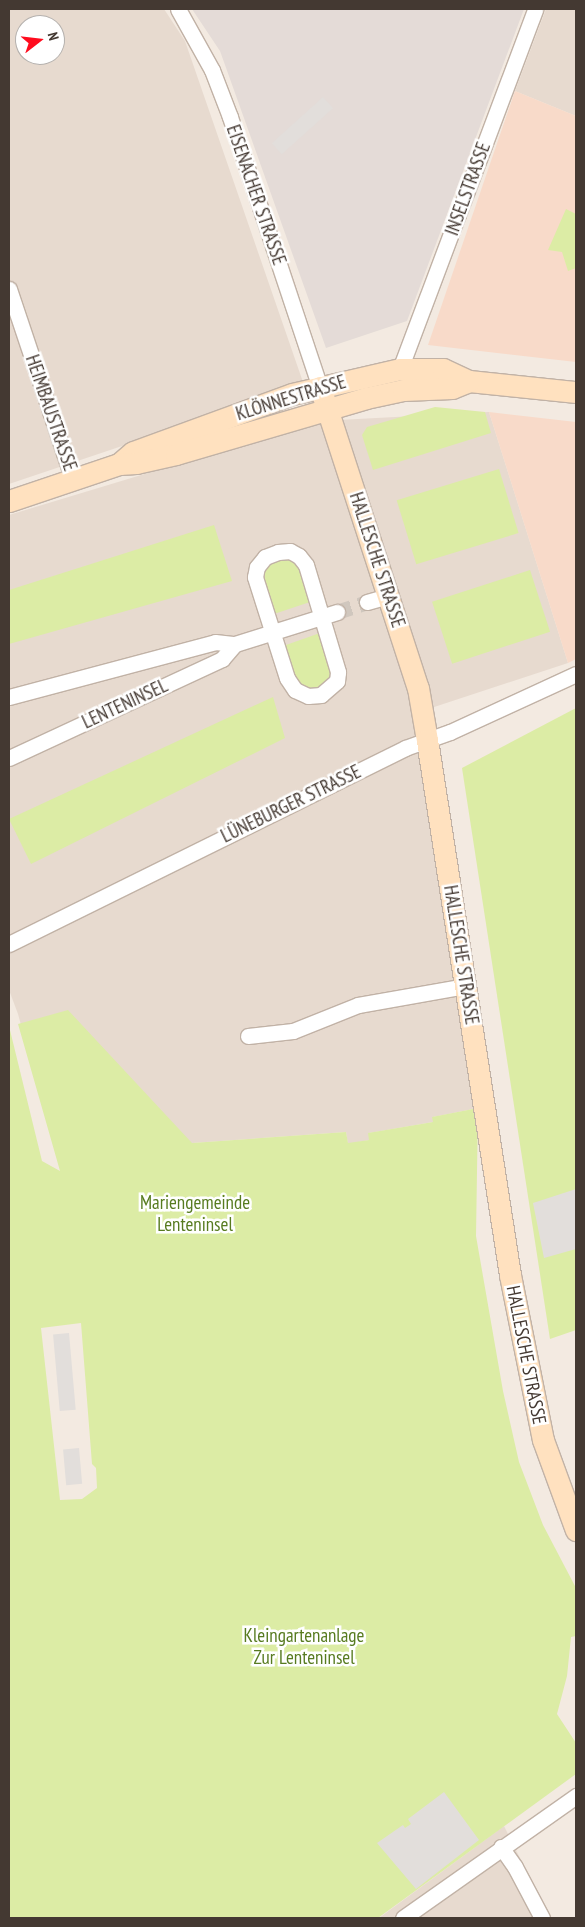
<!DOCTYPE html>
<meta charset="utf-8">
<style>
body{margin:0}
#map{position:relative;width:585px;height:1927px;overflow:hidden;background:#f3eae1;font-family:"PT Sans Narrow",sans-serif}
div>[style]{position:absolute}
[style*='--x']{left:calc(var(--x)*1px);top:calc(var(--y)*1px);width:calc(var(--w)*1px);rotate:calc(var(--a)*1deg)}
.residential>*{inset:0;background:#e7dacf}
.commercial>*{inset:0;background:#f8dac9}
.industrial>*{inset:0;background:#e4dbd7}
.green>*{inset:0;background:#dceca5;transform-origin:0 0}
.parking>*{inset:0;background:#e2dedb;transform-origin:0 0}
.minor-tunnel>*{height:15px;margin-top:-7.5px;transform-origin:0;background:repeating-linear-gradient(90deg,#d0c7be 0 15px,transparent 0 23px)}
.roads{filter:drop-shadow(1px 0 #c1b2a6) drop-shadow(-1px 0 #c1b2a6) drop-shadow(0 1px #c1b2a6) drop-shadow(0 -1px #c1b2a6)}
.minor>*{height:15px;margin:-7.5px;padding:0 7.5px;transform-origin:7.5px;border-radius:7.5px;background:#fff}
.secondary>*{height:21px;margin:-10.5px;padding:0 10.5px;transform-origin:10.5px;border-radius:10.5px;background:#ffe1bf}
span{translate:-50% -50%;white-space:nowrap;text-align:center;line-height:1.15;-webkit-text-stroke:5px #fff;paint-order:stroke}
.street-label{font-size:19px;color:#443932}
.park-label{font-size:19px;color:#577b20}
.frame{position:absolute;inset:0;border:10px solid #443932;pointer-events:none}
.north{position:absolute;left:15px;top:15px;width:50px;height:50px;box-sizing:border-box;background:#fff;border:1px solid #b4b0ad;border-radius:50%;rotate:74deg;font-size:14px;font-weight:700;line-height:20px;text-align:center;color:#443932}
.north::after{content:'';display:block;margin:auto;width:18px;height:22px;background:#ff0c1e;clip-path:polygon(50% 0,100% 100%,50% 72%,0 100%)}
</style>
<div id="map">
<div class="residential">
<i style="clip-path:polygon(evenodd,9px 9px,164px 9px,185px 41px,304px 385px,9px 484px,9px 9px,25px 25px,55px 25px,55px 55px,25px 55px,25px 25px)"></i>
<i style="clip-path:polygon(546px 9px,576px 9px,576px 116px,515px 91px)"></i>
<i style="clip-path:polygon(489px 412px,568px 663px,416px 713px,478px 1108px,433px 1117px,433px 1122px,369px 1133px,369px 1140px,348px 1144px,346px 1132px,192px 1143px,61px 1171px,18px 1014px,9px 990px,9px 515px,320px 421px)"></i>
<i style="clip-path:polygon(504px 1826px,550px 1918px,379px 1918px)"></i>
</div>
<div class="commercial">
<i style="clip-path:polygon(515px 91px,576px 116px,576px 362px,428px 345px)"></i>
<i style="clip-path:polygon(489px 412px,576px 422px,576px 659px,568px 663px)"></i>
</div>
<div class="industrial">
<i style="clip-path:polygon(192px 9px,524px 9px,407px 321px,326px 348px,220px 51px)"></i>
</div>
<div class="green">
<i style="clip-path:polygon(566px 209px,576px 214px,576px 268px,568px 271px,562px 252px,548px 250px)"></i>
<i style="clip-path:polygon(435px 407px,485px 412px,491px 433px,373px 470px,362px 435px,367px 427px)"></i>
<i style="left:499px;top:469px;width:67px;height:107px;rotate:73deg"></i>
<i style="clip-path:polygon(214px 525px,232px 581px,9px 644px,9px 590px)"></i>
<i style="clip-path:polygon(280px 558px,290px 559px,303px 570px,310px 602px,274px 614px,262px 584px,263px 572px,269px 563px)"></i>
<i style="left:530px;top:570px;width:65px;height:103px;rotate:72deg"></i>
<i style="clip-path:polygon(320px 633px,332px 674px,328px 682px,321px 688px,309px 690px,298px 686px,283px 650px,286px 645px)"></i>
<i style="clip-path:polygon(273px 697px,285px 738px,31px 864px,9px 819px)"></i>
<i style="clip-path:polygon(576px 708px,576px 1330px,550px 1339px,462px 768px)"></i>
<i style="clip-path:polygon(evenodd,68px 1010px,192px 1143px,346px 1132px,348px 1143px,369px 1140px,368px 1133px,433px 1122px,432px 1117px,478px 1108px,476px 1236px,503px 1391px,519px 1462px,543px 1525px,576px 1588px,576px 1636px,571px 1637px,567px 1676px,557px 1714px,576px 1743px,576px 1774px,378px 1918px,9px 1918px,9px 1026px,42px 1161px,60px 1171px,18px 1024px,68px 1010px,81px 1323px,92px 1464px,96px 1468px,97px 1488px,82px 1499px,60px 1500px,41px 1328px,81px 1323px)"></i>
</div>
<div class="parking">
<i style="left:323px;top:97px;width:15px;height:69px;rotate:48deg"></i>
<i style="clip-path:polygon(576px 1189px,576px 1249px,544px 1258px,533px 1203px)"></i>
<i style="left:69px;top:1333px;width:77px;height:16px;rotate:85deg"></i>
<i style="left:79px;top:1448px;width:36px;height:16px;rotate:85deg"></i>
<i style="clip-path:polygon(444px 1792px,479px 1840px,416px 1889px,377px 1843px,403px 1825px,405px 1828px,411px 1824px,408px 1819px)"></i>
</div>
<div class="minor-tunnel">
<i style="--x:337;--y:612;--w:32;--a:-18"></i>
</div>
<div class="roads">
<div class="minor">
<i style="--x:178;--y:9;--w:70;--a:60.9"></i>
<i style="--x:212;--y:70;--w:50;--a:69"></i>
<i style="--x:230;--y:117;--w:285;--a:71.6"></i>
<i style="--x:9;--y:289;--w:201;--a:71.5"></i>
<i style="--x:400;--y:369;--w:384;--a:-69.4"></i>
<i style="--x:290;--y:551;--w:10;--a:29"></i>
<i style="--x:299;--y:556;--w:11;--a:52"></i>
<i style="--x:306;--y:565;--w:112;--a:73.3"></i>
<i style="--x:338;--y:672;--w:9;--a:96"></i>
<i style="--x:337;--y:681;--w:21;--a:139"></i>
<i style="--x:321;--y:695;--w:13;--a:176"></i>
<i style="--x:308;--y:696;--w:14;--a:-155"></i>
<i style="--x:295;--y:690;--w:14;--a:-124"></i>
<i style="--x:287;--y:678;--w:106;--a:-107.6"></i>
<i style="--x:255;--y:577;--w:10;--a:-79"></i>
<i style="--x:257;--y:567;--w:13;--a:-51"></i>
<i style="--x:265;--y:557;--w:14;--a:-21"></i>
<i style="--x:278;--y:552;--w:12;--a:-5"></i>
<i style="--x:367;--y:602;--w:22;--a:-16"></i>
<i style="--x:9;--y:697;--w:213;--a:-14.9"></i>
<i style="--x:215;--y:642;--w:20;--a:6"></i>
<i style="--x:235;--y:644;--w:107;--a:-17.4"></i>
<i style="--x:9;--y:758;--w:235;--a:-24.9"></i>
<i style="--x:222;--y:659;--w:20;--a:-49"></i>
<i style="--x:9;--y:944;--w:442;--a:-26.3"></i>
<i style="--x:405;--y:748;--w:48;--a:-19.6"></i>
<i style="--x:450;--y:732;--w:139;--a:-24.7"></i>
<i style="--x:248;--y:1036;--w:45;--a:-6.3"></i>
<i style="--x:293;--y:1031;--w:70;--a:-21.8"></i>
<i style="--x:358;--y:1005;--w:110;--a:-10"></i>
<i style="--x:501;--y:1847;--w:24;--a:55"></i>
<i style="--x:515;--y:1867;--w:58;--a:62.1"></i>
<i style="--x:403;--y:1918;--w:212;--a:-35.2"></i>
</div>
<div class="secondary">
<i style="--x:320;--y:387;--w:317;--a:72"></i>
<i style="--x:418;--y:688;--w:53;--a:80.2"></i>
<i style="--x:427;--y:740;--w:541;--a:81.18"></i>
<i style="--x:510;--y:1275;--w:168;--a:78.7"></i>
<i style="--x:543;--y:1440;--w:96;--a:69.9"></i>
<i style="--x:119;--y:464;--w:18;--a:-41"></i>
<i style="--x:133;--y:452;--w:169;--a:-20"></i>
<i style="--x:292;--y:394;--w:111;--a:-13"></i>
<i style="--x:400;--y:369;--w:43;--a:0"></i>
<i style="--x:443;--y:369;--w:29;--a:25"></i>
<i style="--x:469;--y:381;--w:108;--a:5.9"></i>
<i style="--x:9;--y:501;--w:116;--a:-18.6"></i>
<i style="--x:119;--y:464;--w:17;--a:-3"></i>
<i style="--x:136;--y:463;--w:41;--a:-12.7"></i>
<i style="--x:176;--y:454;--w:198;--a:-16.4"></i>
<i style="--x:366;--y:398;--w:38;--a:-12"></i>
<i style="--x:403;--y:390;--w:49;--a:-2.3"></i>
<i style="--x:452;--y:388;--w:18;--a:-22"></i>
</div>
</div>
<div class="street-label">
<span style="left:468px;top:189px;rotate:-70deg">INSELSTRASSE</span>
<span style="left:256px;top:195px;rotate:71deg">EISENACHER STRASSE</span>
<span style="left:291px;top:398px;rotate:-17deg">KLÖNNESTRASSE</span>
<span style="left:51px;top:413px;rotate:71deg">HEIMBAUSTRASSE</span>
<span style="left:377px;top:560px;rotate:72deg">HALLESCHE STRASSE</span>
<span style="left:125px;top:704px;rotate:-25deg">LENTENINSEL</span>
<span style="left:291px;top:804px;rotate:-26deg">LÜNEBURGER STRASSE</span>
<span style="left:461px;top:955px;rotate:81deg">HALLESCHE STRASSE</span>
<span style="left:526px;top:1355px;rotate:79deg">HALLESCHE STRASSE</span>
</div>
<div class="park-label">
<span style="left:195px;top:1214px">Mariengemeinde<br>Lenteninsel</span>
<span style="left:304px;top:1647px">Kleingartenanlage<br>Zur Lenteninsel</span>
</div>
<div class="frame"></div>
<div class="north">N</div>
</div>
